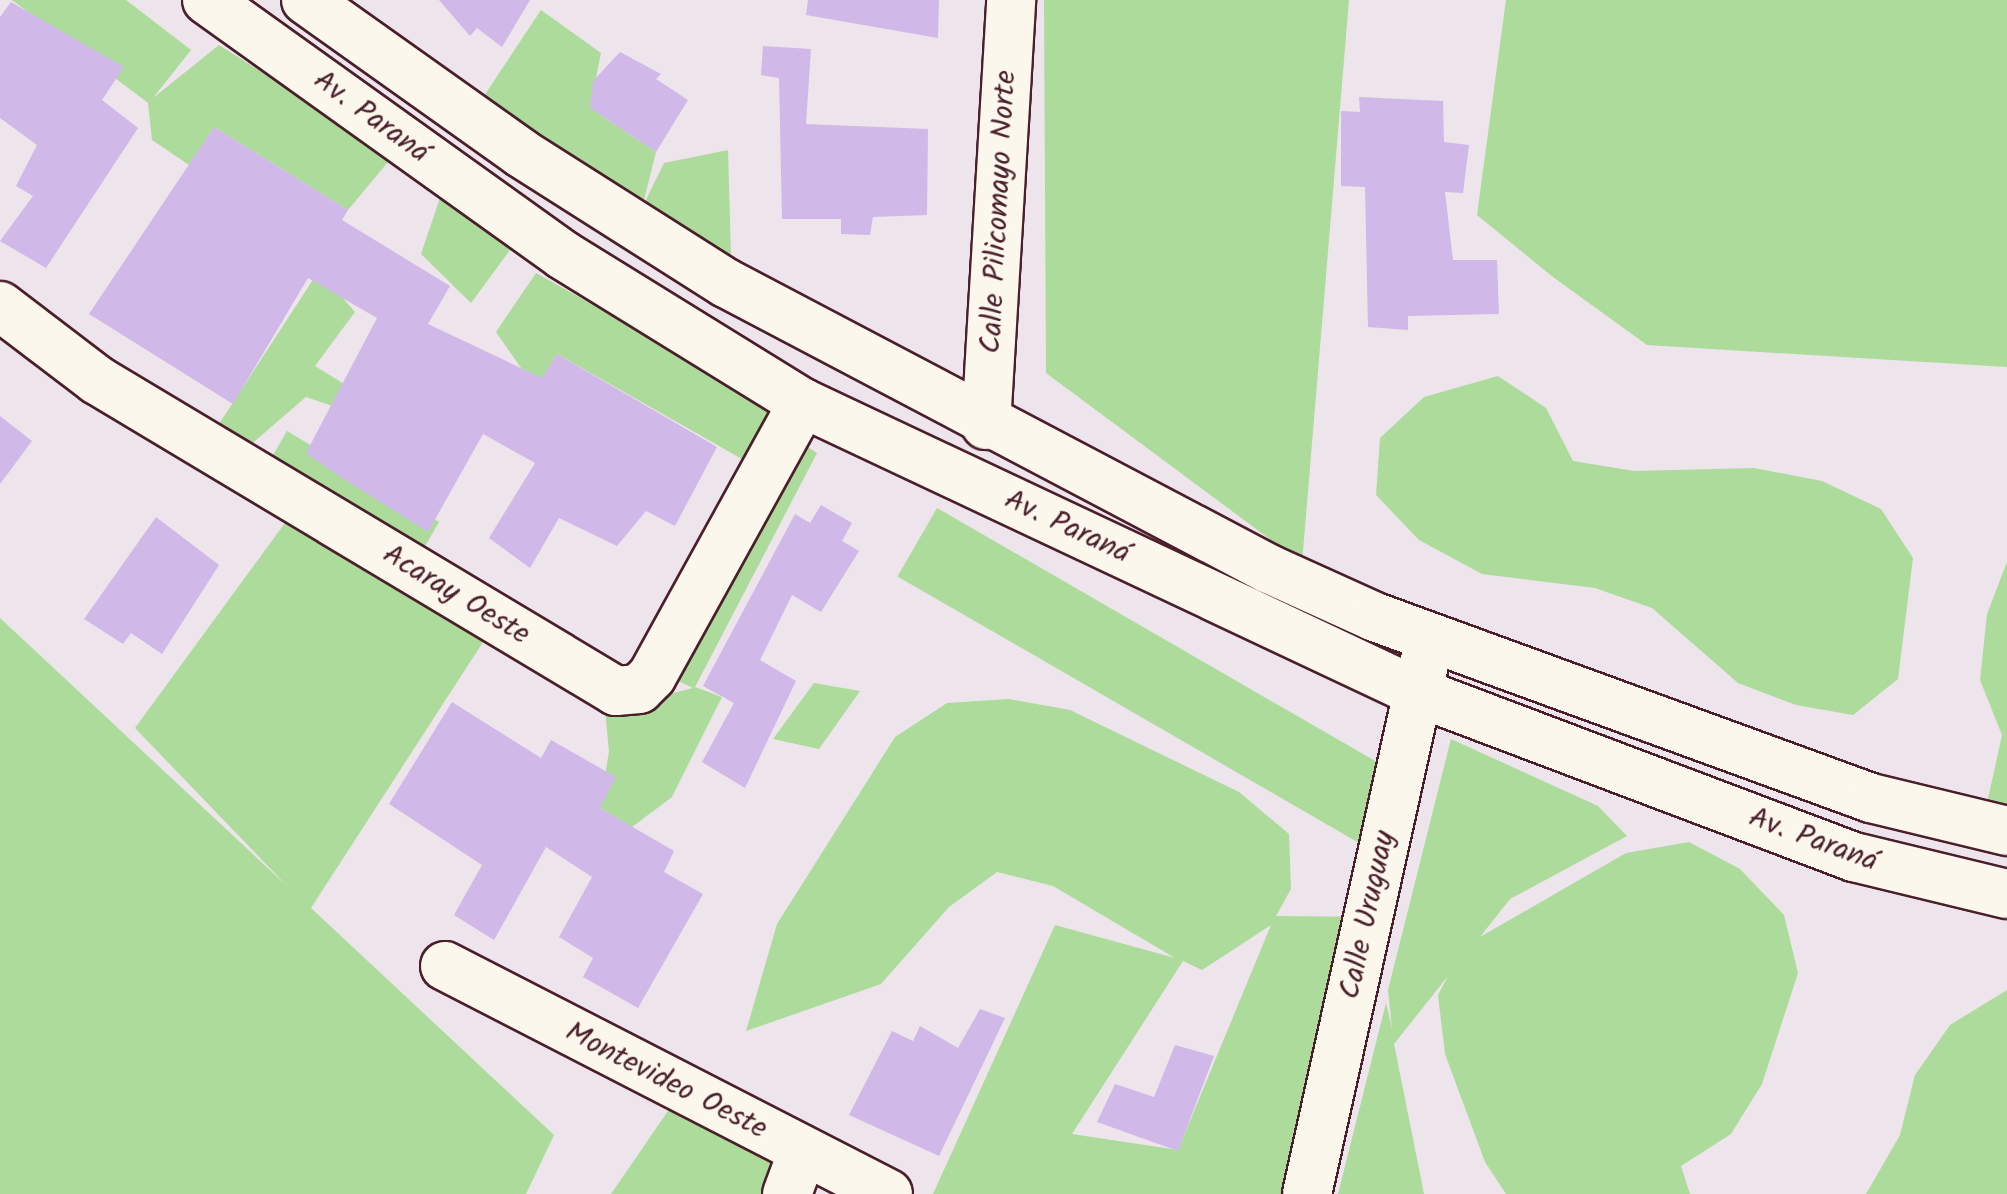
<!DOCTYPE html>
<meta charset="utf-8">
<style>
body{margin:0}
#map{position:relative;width:2007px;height:1194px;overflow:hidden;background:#eee4eb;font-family:Kalam,sans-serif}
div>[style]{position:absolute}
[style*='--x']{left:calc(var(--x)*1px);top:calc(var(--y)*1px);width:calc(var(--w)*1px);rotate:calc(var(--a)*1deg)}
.green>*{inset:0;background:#acdb9b;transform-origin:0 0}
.building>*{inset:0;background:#d0b8e8}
.roads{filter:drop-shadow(2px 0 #4a1f2b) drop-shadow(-2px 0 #4a1f2b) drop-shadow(0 2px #4a1f2b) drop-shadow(0 -2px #4a1f2b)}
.minor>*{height:48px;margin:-24px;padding:0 24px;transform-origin:24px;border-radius:24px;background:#fbf7ec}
span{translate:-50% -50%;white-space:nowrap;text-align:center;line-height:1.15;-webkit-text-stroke:8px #fbf7ec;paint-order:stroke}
.street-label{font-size:30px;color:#4a1f2b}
</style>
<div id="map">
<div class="green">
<i style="clip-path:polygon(12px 0,126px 0,191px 50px,153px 98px,219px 45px,393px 156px,348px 210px,214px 127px,189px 165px,152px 140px,148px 103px)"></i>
<i style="clip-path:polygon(1044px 0,1349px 0,1302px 563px,1046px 373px)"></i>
<i style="clip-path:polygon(1506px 0,2007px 0,2007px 367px,1647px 345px,1553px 277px,1477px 215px)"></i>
<i style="clip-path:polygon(541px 10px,601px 53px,590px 108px,656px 152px,642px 208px,664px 163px,728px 150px,731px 256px,640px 215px,476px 108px)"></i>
<i style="clip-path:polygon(442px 192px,510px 250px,471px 303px,421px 254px)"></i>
<i style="clip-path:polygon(333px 249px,341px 296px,355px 312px,315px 366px,349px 387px,338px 408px,306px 397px,241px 453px,219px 424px)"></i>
<i style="clip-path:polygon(536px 273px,778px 408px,749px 463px,557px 354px,541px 380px,521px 368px,496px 332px)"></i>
<i style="clip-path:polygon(1498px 376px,1546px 408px,1573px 461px,1634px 471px,1754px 468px,1822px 481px,1881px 509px,1913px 558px,1898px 679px,1853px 715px,1796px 705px,1738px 683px,1652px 608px,1595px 588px,1482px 574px,1419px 540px,1376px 495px,1380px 438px,1424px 397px)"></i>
<i style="clip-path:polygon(287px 431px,439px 522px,417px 560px,269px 462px)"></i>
<i style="clip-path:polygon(794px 438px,817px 453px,695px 687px,722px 697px,672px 797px,632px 827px,600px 808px,609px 751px,605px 710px,693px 688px,666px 675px)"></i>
<i style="left:937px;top:508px;width:547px;height:79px;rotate:30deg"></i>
<i style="clip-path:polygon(293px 512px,483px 642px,311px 908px,554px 1135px,526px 1194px,0 1194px,0 618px,287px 886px,135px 728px)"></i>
<i style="clip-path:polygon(2007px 562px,2007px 821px,1984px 817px,2002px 735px,1980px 680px,1987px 614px)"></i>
<i style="clip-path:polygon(814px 683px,860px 691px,819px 749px,773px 739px)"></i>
<i style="clip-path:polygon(evenodd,1009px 699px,1070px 710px,1239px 792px,1289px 834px,1291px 889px,1276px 916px,1372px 917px,1305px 1194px,933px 1194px,1055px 925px,1175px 958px,1053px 886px,997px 872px,949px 907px,881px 984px,746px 1031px,777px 924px,895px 737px,947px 703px,1009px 699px,1271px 925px,1178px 1150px,1072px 1134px,1183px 961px,1202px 970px,1271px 925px)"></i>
<i style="clip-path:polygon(1451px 739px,1598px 806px,1627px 836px,1510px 899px,1480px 937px,1626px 853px,1689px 842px,1740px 869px,1784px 915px,1798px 973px,1762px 1084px,1731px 1134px,1681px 1166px,1690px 1194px,1506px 1194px,1485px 1162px,1445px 1054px,1438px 995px,1448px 976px,1394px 1044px,1424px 1194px,1338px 1194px,1386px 1003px,1392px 1028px,1388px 990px)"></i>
<i style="clip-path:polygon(2007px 990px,2007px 1194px,1866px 1194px,1900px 1135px,1915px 1075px,1950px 1025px)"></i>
<i style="clip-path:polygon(679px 1095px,793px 1153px,778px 1194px,611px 1194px)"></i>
</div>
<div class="building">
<i style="clip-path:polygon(439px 0,530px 0,502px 47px,477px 28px,470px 36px)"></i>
<i style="clip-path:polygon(808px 0,939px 0,938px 38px,806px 15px)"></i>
<i style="clip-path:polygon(11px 2px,124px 67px,102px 100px,138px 128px,46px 268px,0 241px,33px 196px,16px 186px,37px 145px,0 118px,0 17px)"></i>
<i style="clip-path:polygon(763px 46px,811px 49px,806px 124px,928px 129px,927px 215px,873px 217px,870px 235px,841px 234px,841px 219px,782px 219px,779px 78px,761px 75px)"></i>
<i style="clip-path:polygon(620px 52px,661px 74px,656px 79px,688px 100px,656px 152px,590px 108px,593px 81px)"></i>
<i style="clip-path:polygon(1359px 97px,1443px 101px,1444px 142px,1469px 145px,1463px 193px,1445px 192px,1453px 260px,1497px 260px,1499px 314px,1408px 316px,1408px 330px,1368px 327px,1365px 187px,1341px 186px,1341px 111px,1360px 112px)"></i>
<i style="clip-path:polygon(214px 127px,348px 210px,342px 220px,450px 286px,428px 324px,542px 378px,557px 354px,717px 447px,675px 526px,646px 511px,617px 546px,559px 518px,530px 568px,489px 538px,535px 463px,483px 434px,428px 532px,339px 476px,306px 453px,377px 318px,308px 278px,233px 404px,89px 314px)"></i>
<i style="clip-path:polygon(0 416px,32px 441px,0 484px)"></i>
<i style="clip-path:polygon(821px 505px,852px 523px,842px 541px,859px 551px,821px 612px,792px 595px,760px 660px,796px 681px,745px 788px,702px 762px,734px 703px,703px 686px,795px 514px,810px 523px)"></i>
<i style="clip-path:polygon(156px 517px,219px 565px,162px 654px,131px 633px,123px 644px,84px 619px)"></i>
<i style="clip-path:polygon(452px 702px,541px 758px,551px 740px,616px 777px,600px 808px,674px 851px,664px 872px,703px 894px,638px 1008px,583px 977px,593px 958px,559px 937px,592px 877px,546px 847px,494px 940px,454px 915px,482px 865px,389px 804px)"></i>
<i style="clip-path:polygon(980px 1009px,1005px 1018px,939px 1156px,849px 1115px,892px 1031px,913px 1041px,920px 1026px,958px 1048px)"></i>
<i style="clip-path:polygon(1175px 1045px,1214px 1056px,1178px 1151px,1097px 1122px,1115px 1084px,1154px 1097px)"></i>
</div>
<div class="roads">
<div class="minor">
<i style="--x:207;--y:0;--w:438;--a:35.6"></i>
<i style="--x:563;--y:255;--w:282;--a:31.7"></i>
<i style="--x:803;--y:403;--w:679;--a:25.21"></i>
<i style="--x:1417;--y:692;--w:467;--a:20.7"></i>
<i style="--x:1854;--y:857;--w:157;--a:13.6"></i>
<i style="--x:306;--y:0;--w:264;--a:35.4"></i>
<i style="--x:521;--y:153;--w:243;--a:32.4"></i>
<i style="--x:726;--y:283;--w:614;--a:27.78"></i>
<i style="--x:1269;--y:569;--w:116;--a:24.4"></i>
<i style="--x:1375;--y:617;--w:528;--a:20.05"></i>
<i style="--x:1871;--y:798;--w:140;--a:13.6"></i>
<i style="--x:0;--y:306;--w:122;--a:37.3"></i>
<i style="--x:97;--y:380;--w:605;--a:30.93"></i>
<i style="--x:616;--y:691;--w:23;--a:-5"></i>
<i style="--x:639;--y:689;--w:18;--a:-45"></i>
<i style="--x:652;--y:676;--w:312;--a:-61.1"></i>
<i style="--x:986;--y:425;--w:426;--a:-86.6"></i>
<i style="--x:445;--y:966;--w:498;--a:27.2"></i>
<i style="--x:787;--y:1194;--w:46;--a:-69.6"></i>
<i style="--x:1307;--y:1194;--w:547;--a:-77.54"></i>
</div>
</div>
<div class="street-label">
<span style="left:371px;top:117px;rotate:36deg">Av. Paraná</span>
<span style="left:999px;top:212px;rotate:-87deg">Calle Pilicomayo Norte</span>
<span style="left:1067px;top:527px;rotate:25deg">Av. Paraná</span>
<span style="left:456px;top:595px;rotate:31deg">Acaray Oeste</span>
<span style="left:1813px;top:840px;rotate:20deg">Av. Paraná</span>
<span style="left:1368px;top:915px;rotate:-78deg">Calle Uruguay</span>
<span style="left:666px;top:1081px;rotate:27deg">Montevideo Oeste</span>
</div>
</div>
